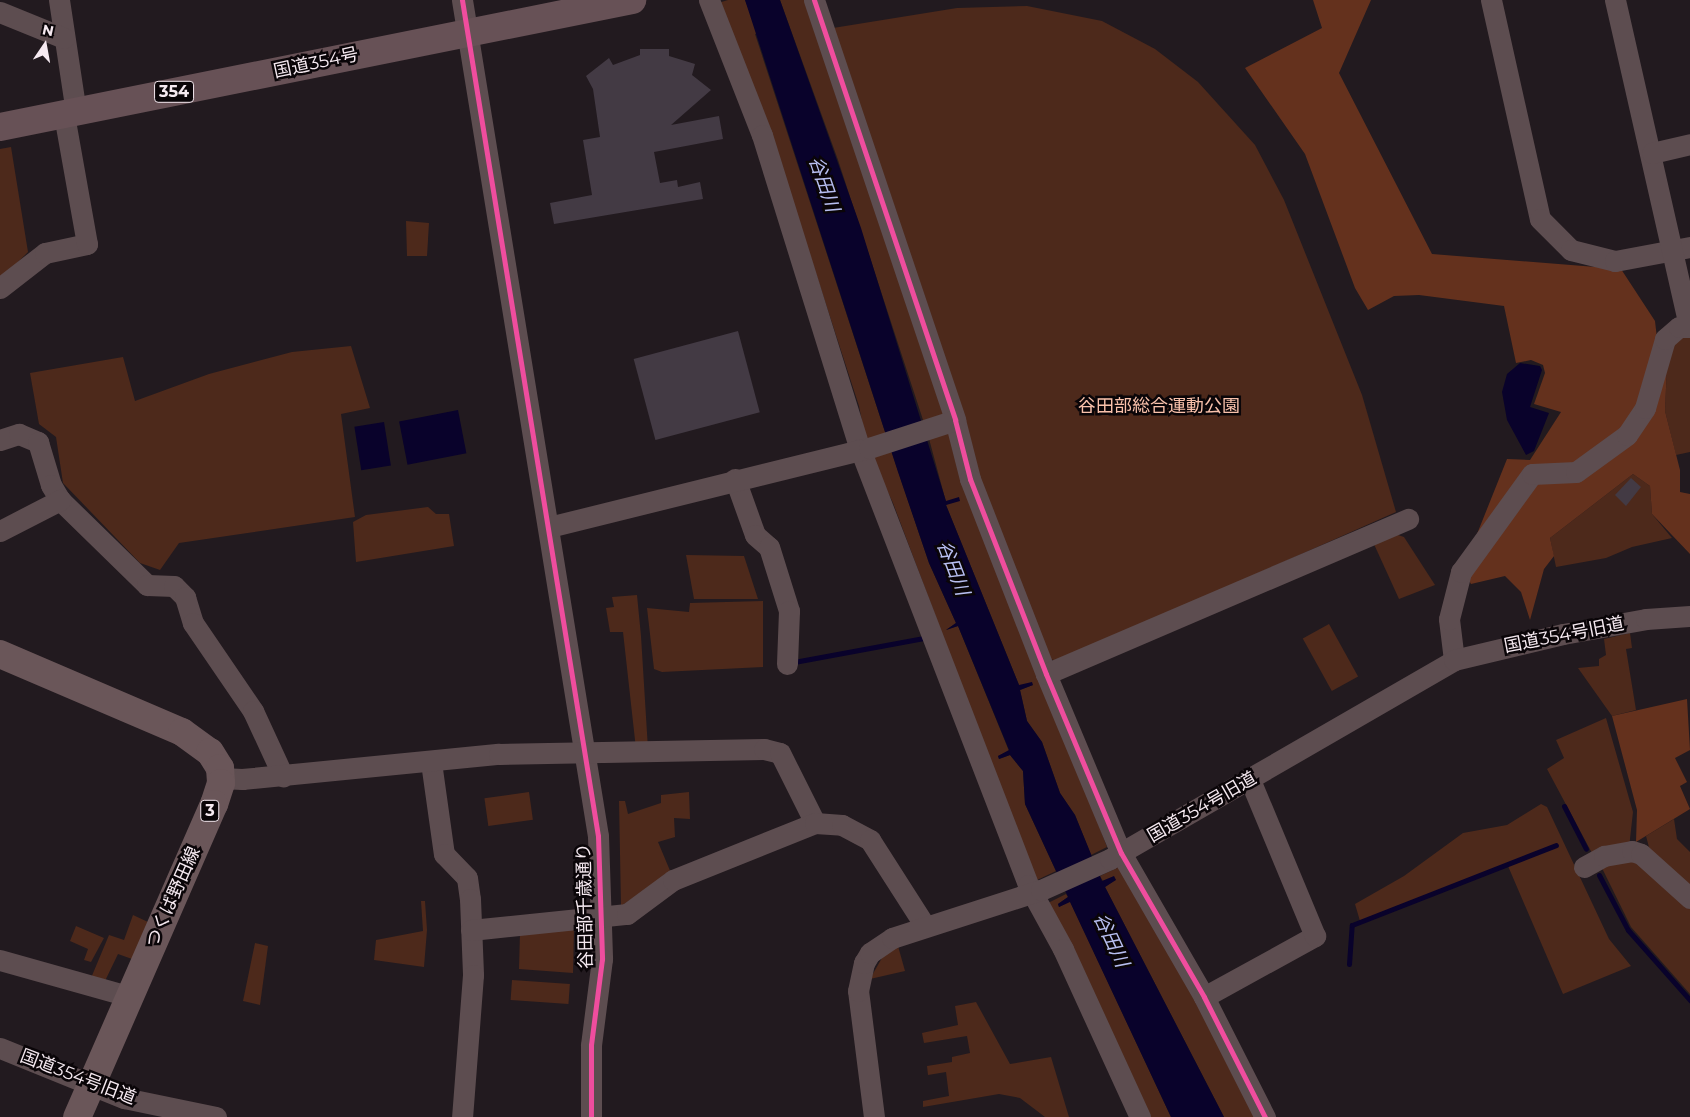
<!DOCTYPE html>
<meta charset="utf-8">
<style>
body{margin:0}
#map{position:relative;width:1690px;height:1117px;overflow:hidden;background:#221a1f;font-family:Montserrat,"Noto Sans JP",sans-serif}
div>[style]{position:absolute}
[style*='--x']{left:calc(var(--x)*1px);top:calc(var(--y)*1px);width:calc(var(--w)*1px);rotate:calc(var(--a)*1deg)}
.green>*{inset:0;background:#4d291b;transform-origin:0 0}
.forest>*{inset:0;background:#64311d}
.water>*{inset:0;background:#09022b;transform-origin:0 0}
.stream>*{height:5px;margin:-2.5px;padding:0 2.5px;transform-origin:2.5px;border-radius:2.5px;background:#09022b}
.building>*{inset:0;background:#433a44;transform-origin:0 0}
.minor>*{height:21px;margin:-10.5px;padding:0 10.5px;transform-origin:10.5px;border-radius:10.5px;background:#5d4d50}
.major>*{height:28px;margin:-14px;padding:0 14px;transform-origin:14px;border-radius:14px;background:#6a5659}
.highway>*{height:28px;margin:-14px;padding:0 14px;transform-origin:14px;border-radius:14px;background:#675156}
.cycleway>*{height:5px;margin:-2.5px;padding:0 2.5px;transform-origin:2.5px;border-radius:2.5px;background:#ef4d9e}
span{translate:-50% -50%;white-space:nowrap;text-align:center;line-height:1.15;-webkit-text-stroke:5px #0a0508;paint-order:stroke}
.shield-label span{padding:1px 4px;background:#0a0508;border:1px solid;border-radius:4px;-webkit-text-stroke-width:0}
.shield-label{font-size:16px;color:#f5e9f0;font-weight:700}
.street-label{font-size:18px;color:#f5e9f0}
.park-label{font-size:18px;color:#f9c1ab}
.water-label{font-size:19px;color:#b7bef0;font-style:italic}
.north{position:absolute;left:20px;top:20px;width:50px;height:50px;-webkit-text-stroke:4px #0a0508;paint-order:stroke;rotate:12deg;font-size:14px;font-weight:700;line-height:20px;text-align:center;color:#f5e9f0}
.north::after{content:'';display:block;margin:auto;width:18px;height:22px;background:#f5e9f0;clip-path:polygon(50% 0,100% 100%,50% 72%,0 100%)}
</style>
<div id="map">
<div class="green">
<i style="clip-path:polygon(728px 0,745px 0,758px 33px,755px 34px,886px 435px,866px 441px,859px 406px,785px 178px,718px 3px)"></i>
<i style="clip-path:polygon(780px 0,806px 0,944px 416px,924px 423px,838px 160px)"></i>
<i style="clip-path:polygon(1027px 6px,1102px 21px,1155px 49px,1198px 82px,1255px 145px,1284px 200px,1362px 395px,1396px 512px,1058px 662px,1051px 659px,976px 474px,833px 28px,957px 8px)"></i>
<i style="clip-path:polygon(11px 147px,28px 252px,0 280px,0 149px)"></i>
<i style="clip-path:polygon(406px 221px,429px 223px,427px 256px,407px 256px)"></i>
<i style="clip-path:polygon(1676px 334px,1690px 334px,1690px 452px,1676px 455px,1665px 411px,1667px 365px)"></i>
<i style="clip-path:polygon(351px 346px,370px 408px,341px 414px,355px 517px,179px 543px,160px 570px,140px 563px,63px 483px,56px 437px,39px 424px,30px 373px,123px 357px,135px 401px,209px 374px,292px 352px)"></i>
<i style="clip-path:polygon(949px 429px,1107px 847px,1091px 855px,1075px 815px,1060px 793px,1042px 742px,1027px 721px,1020px 690px,1033px 685px,1019px 685px,946px 505px,959px 498px,946px 502px,928px 435px)"></i>
<i style="clip-path:polygon(890px 447px,929px 563px,956px 623px,946px 630px,958px 626px,1009px 751px,998px 756px,999px 759px,1010px 755px,1023px 771px,1025px 804px,1056px 871px,1035px 881px,893px 503px,870px 454px)"></i>
<i style="clip-path:polygon(1633px 474px,1650px 486px,1652px 514px,1672px 538px,1632px 547px,1606px 558px,1556px 567px,1550px 538px)"></i>
<i style="clip-path:polygon(428px 507px,436px 514px,449px 514px,454px 546px,356px 562px,353px 522px,366px 515px)"></i>
<i style="clip-path:polygon(1395px 534px,1404px 537px,1435px 585px,1399px 599px,1373px 542px)"></i>
<i style="clip-path:polygon(686px 555px,744px 556px,758px 599px,694px 599px)"></i>
<i style="clip-path:polygon(637px 595px,641px 636px,648px 749px,636px 749px,623px 632px,610px 632px,606px 608px,614px 607px,612px 597px)"></i>
<i style="clip-path:polygon(763px 601px,763px 667px,662px 672px,654px 669px,647px 608px,689px 612px,690px 603px)"></i>
<i style="left:1329px;top:624px;width:60px;height:30px;rotate:61deg"></i>
<i style="clip-path:polygon(1630px 633px,1632px 648px,1626px 649px,1636px 710px,1612px 716px,1578px 668px,1599px 666px,1599px 659px,1606px 655px,1604px 639px)"></i>
<i style="clip-path:polygon(1606px 718px,1633px 812px,1629px 848px,1593px 855px,1547px 769px,1564px 758px,1556px 740px)"></i>
<i style="left:529px;top:792px;width:28px;height:45px;rotate:82deg"></i>
<i style="clip-path:polygon(689px 792px,690px 819px,674px 818px,675px 837px,658px 842px,671px 873px,621px 906px,619px 801px,625px 801px,628px 814px,661px 803px,661px 795px)"></i>
<i style="clip-path:polygon(1541px 804px,1547px 807px,1609px 939px,1631px 966px,1563px 994px,1508px 866px,1360px 921px,1355px 904px,1404px 876px,1463px 833px,1507px 825px)"></i>
<i style="clip-path:polygon(1674px 819px,1677px 839px,1690px 852px,1690px 885px,1650px 851px,1646px 836px)"></i>
<i style="clip-path:polygon(1639px 860px,1690px 909px,1690px 994px,1631px 927px,1600px 864px)"></i>
<i style="clip-path:polygon(1119px 867px,1202px 1007px,1257px 1117px,1224px 1117px,1105px 887px,1116px 879px,1103px 881px,1100px 876px)"></i>
<i style="clip-path:polygon(1066px 894px,1068px 897px,1058px 904px,1059px 907px,1070px 901px,1171px 1117px,1151px 1117px,1048px 903px)"></i>
<i style="clip-path:polygon(421px 901px,425px 901px,427px 930px,424px 967px,374px 960px,376px 940px,423px 931px)"></i>
<i style="clip-path:polygon(133px 915px,148px 922px,132px 959px,118px 954px,104px 983px,91px 978px,109px 935px,124px 940px)"></i>
<i style="clip-path:polygon(76px 926px,104px 938px,91px 962px,84px 960px,88px 949px,70px 941px)"></i>
<i style="clip-path:polygon(574px 927px,573px 973px,519px 969px,520px 933px)"></i>
<i style="clip-path:polygon(255px 943px,268px 946px,260px 1005px,243px 1001px)"></i>
<i style="clip-path:polygon(898px 946px,905px 971px,870px 979px,883px 956px)"></i>
<i style="left:512px;top:980px;width:58px;height:20px;rotate:4deg"></i>
<i style="clip-path:polygon(976px 1002px,1010px 1064px,1051px 1057px,1069px 1117px,1045px 1117px,1020px 1098px,999px 1094px,923px 1107px,923px 1101px,949px 1096px,946px 1072px,928px 1075px,927px 1066px,952px 1062px,952px 1057px,970px 1053px,967px 1036px,924px 1043px,922px 1033px,958px 1025px,955px 1006px)"></i>
</div>
<div class="forest">
<i style="clip-path:polygon(1313px 0,1371px 0,1339px 73px,1432px 254px,1621px 269px,1655px 321px,1658px 347px,1667px 365px,1665px 411px,1680px 470px,1680px 492px,1690px 494px,1690px 554px,1652px 514px,1650px 486px,1633px 474px,1550px 538px,1554px 556px,1544px 569px,1530px 620px,1521px 592px,1505px 576px,1471px 584px,1463px 569px,1507px 459px,1530px 460px,1561px 412px,1534px 404px,1545px 373px,1543px 365px,1531px 360px,1516px 363px,1504px 306px,1419px 295px,1394px 296px,1368px 310px,1355px 288px,1305px 154px,1245px 68px,1322px 28px)"></i>
<i style="clip-path:polygon(1687px 699px,1690px 750px,1675px 758px,1687px 782px,1680px 786px,1690px 809px,1636px 842px,1637px 810px,1612px 716px)"></i>
</div>
<div class="water">
<i style="clip-path:polygon(745px 0,780px 0,861px 228px,946px 501px,959px 497px,960px 501px,946px 505px,1019px 685px,1032px 682px,1033px 685px,1020px 690px,1027px 721px,1042px 742px,1060px 793px,1075px 815px,1102px 881px,1114px 876px,1116px 880px,1105px 887px,1224px 1117px,1171px 1117px,1070px 902px,1059px 907px,1058px 904px,1068px 897px,1025px 804px,1023px 771px,1010px 755px,999px 759px,998px 756px,1009px 750px,958px 626px,946px 630px,956px 623px,929px 563px,898px 472px)"></i>
<i style="clip-path:polygon(1520px 363px,1540px 366px,1542px 370px,1530px 407px,1549px 413px,1534px 451px,1526px 455px,1507px 420px,1502px 392px,1507px 374px)"></i>
<i style="left:458px;top:410px;width:44px;height:60px;rotate:79deg"></i>
<i style="left:384px;top:422px;width:44px;height:30px;rotate:81deg"></i>
</div>
<div class="stream">
<i style="--x:794;--y:662;--w:132;--a:-10.5"></i>
<i style="--x:1564;--y:806;--w:48;--a:62.9"></i>
<i style="--x:1599;--y:875;--w:62;--a:62.2"></i>
<i style="--x:1628;--y:930;--w:94;--a:48.5"></i>
<i style="--x:1349;--y:964;--w:39;--a:-86"></i>
<i style="--x:1352;--y:925;--w:219;--a:-21.4"></i>
</div>
<div class="building">
<i style="clip-path:polygon(640px 49px,669px 49px,669px 56px,695px 64px,692px 75px,711px 90px,671px 125px,719px 116px,723px 139px,654px 152px,660px 183px,677px 180px,678px 187px,700px 182px,703px 199px,554px 224px,550px 203px,592px 195px,583px 140px,600px 137px,593px 89px,586px 76px,609px 58px,613px 65px,640px 55px)"></i>
<i style="left:738px;top:331px;width:84px;height:108px;rotate:75deg"></i>
<i style="clip-path:polygon(1631px 478px,1641px 487px,1626px 506px,1615px 495px)"></i>
</div>
<div class="minor">
<i style="--x:59;--y:0;--w:113;--a:81.4"></i>
<i style="--x:462;--y:0;--w:847;--a:80.76"></i>
<i style="--x:598;--y:836;--w:123;--a:88.1"></i>
<i style="--x:602;--y:959;--w:87;--a:97.3"></i>
<i style="--x:591;--y:1045;--w:72;--a:90"></i>
<i style="--x:709;--y:0;--w:145;--a:68.6"></i>
<i style="--x:762;--y:135;--w:329;--a:72.7"></i>
<i style="--x:860;--y:449;--w:467;--a:68.9"></i>
<i style="--x:1028;--y:885;--w:73;--a:61.3"></i>
<i style="--x:1063;--y:949;--w:185;--a:65.4"></i>
<i style="--x:814;--y:0;--w:443;--a:71.4"></i>
<i style="--x:955;--y:420;--w:61;--a:75.7"></i>
<i style="--x:970;--y:479;--w:209;--a:68.7"></i>
<i style="--x:1046;--y:674;--w:194;--a:67.3"></i>
<i style="--x:1121;--y:853;--w:166;--a:60"></i>
<i style="--x:1204;--y:997;--w:135;--a:63.1"></i>
<i style="--x:1491;--y:0;--w:224;--a:77.4"></i>
<i style="--x:1540;--y:219;--w:44;--a:45"></i>
<i style="--x:1571;--y:250;--w:45;--a:14"></i>
<i style="--x:1615;--y:261;--w:76;--a:-10.6"></i>
<i style="--x:1615;--y:0;--w:335;--a:77.2"></i>
<i style="--x:0;--y:12;--w:69;--a:22.1"></i>
<i style="--x:1652;--y:153;--w:39;--a:-13"></i>
<i style="--x:0;--y:288;--w:57;--a:-37.9"></i>
<i style="--x:45;--y:253;--w:43;--a:-12.1"></i>
<i style="--x:87;--y:244;--w:131;--a:-100.1"></i>
<i style="--x:0;--y:440;--w:20;--a:-18"></i>
<i style="--x:19;--y:434;--w:21;--a:23"></i>
<i style="--x:38;--y:442;--w:45;--a:73.2"></i>
<i style="--x:51;--y:485;--w:17;--a:59"></i>
<i style="--x:60;--y:500;--w:122;--a:44.3"></i>
<i style="--x:147;--y:585;--w:27;--a:2"></i>
<i style="--x:174;--y:586;--w:16;--a:45"></i>
<i style="--x:185;--y:597;--w:27;--a:73"></i>
<i style="--x:193;--y:623;--w:107;--a:55.7"></i>
<i style="--x:253;--y:711;--w:72;--a:65.2"></i>
<i style="--x:735;--y:479;--w:59;--a:70.3"></i>
<i style="--x:755;--y:535;--w:18;--a:41"></i>
<i style="--x:769;--y:547;--w:67;--a:72.6"></i>
<i style="--x:789;--y:611;--w:53;--a:92.2"></i>
<i style="--x:549;--y:527;--w:330;--a:-13.9"></i>
<i style="--x:869;--y:448;--w:90;--a:-18"></i>
<i style="--x:0;--y:531;--w:68;--a:-27.3"></i>
<i style="--x:1454;--y:660;--w:41;--a:-97"></i>
<i style="--x:1449;--y:619;--w:49;--a:-75.7"></i>
<i style="--x:1461;--y:572;--w:121;--a:-54.1"></i>
<i style="--x:1532;--y:474;--w:44;--a:-2.6"></i>
<i style="--x:1576;--y:472;--w:63;--a:-36"></i>
<i style="--x:1627;--y:435;--w:32;--a:-56"></i>
<i style="--x:1645;--y:408;--w:72;--a:-73.8"></i>
<i style="--x:1665;--y:339;--w:18;--a:-41"></i>
<i style="--x:1679;--y:327;--w:11;--a:0"></i>
<i style="--x:1046;--y:674;--w:394;--a:-23.2"></i>
<i style="--x:431;--y:762;--w:93;--a:82"></i>
<i style="--x:444;--y:854;--w:33;--a:46"></i>
<i style="--x:467;--y:878;--w:21;--a:82"></i>
<i style="--x:470;--y:899;--w:76;--a:87.7"></i>
<i style="--x:473;--y:975;--w:142;--a:94.4"></i>
<i style="--x:221;--y:778;--w:21;--a:3"></i>
<i style="--x:242;--y:779;--w:258;--a:-5.6"></i>
<i style="--x:499;--y:754;--w:265;--a:-1.1"></i>
<i style="--x:764;--y:749;--w:16;--a:14"></i>
<i style="--x:780;--y:753;--w:78;--a:63.4"></i>
<i style="--x:1584;--y:867;--w:23;--a:-29"></i>
<i style="--x:1604;--y:856;--w:28;--a:-10"></i>
<i style="--x:1632;--y:851;--w:9;--a:18"></i>
<i style="--x:1641;--y:854;--w:66;--a:41.9"></i>
<i style="--x:471;--y:930;--w:157;--a:-5.9"></i>
<i style="--x:627;--y:914;--w:57;--a:-36.5"></i>
<i style="--x:673;--y:880;--w:153;--a:-21.9"></i>
<i style="--x:815;--y:823;--w:27;--a:4"></i>
<i style="--x:842;--y:825;--w:32;--a:28"></i>
<i style="--x:870;--y:840;--w:102;--a:57.4"></i>
<i style="--x:0;--y:960;--w:133;--a:15.7"></i>
<i style="--x:1204;--y:997;--w:127;--a:-28.8"></i>
<i style="--x:1315;--y:936;--w:169;--a:-112.6"></i>
<i style="--x:0;--y:1048;--w:134;--a:22"></i>
<i style="--x:124;--y:1098;--w:94;--a:11.7"></i>
<i style="--x:874;--y:1117;--w:127;--a:-97.2"></i>
<i style="--x:858;--y:991;--w:29;--a:-78"></i>
<i style="--x:864;--y:963;--w:12;--a:-59"></i>
<i style="--x:870;--y:953;--w:27;--a:-34"></i>
<i style="--x:892;--y:938;--w:157;--a:-17.9"></i>
<i style="--x:1041;--y:890;--w:76;--a:-24.2"></i>
<i style="--x:1110;--y:859;--w:397;--a:-30"></i>
<i style="--x:1454;--y:660;--w:112;--a:-13.4"></i>
<i style="--x:1563;--y:634;--w:84;--a:-10.2"></i>
<i style="--x:1646;--y:619;--w:44;--a:-3.9"></i>
</div>
<div class="major">
<i style="--x:0;--y:654;--w:198;--a:23.2"></i>
<i style="--x:182;--y:732;--w:34;--a:36"></i>
<i style="--x:210;--y:752;--w:19;--a:58"></i>
<i style="--x:220;--y:768;--w:15;--a:86"></i>
<i style="--x:221;--y:783;--w:22;--a:108"></i>
<i style="--x:214;--y:804;--w:342;--a:113.6"></i>
</div>
<div class="highway">
<i style="--x:0;--y:127;--w:645;--a:-11.36"></i>
</div>
<div class="cycleway">
<i style="--x:462;--y:0;--w:847;--a:80.76"></i>
<i style="--x:598;--y:836;--w:123;--a:88.1"></i>
<i style="--x:602;--y:959;--w:87;--a:97.3"></i>
<i style="--x:591;--y:1045;--w:72;--a:90"></i>
<i style="--x:814;--y:0;--w:443;--a:71.4"></i>
<i style="--x:955;--y:420;--w:61;--a:75.7"></i>
<i style="--x:970;--y:479;--w:209;--a:68.7"></i>
<i style="--x:1046;--y:674;--w:194;--a:67.3"></i>
<i style="--x:1121;--y:853;--w:166;--a:60"></i>
<i style="--x:1204;--y:997;--w:135;--a:63.1"></i>
</div>
<div class="shield-label">
<span style="left:174px;top:92px">354</span>
<span style="left:210px;top:811px">3</span>
</div>
<div class="street-label">
<span style="left:316px;top:63px;rotate:-12deg">国道354号</span>
<span style="left:1564px;top:635px;rotate:-11deg">国道354号旧道</span>
<span style="left:1202px;top:807px;rotate:-30deg">国道354号旧道</span>
<span style="left:173px;top:897px;rotate:-66deg">つくば野田線</span>
<span style="left:585px;top:906px;rotate:-91deg">谷田部千歳通り</span>
<span style="left:78px;top:1077px;rotate:21deg">国道354号旧道</span>
</div>
<div class="park-label">
<span style="left:1159px;top:406px">谷田部総合運動公園</span>
</div>
<div class="water-label">
<span style="left:824px;top:184px;rotate:71deg">谷田川</span>
<span style="left:953px;top:568px;rotate:69deg">谷田川</span>
<span style="left:1111px;top:940px;rotate:65deg">谷田川</span>
</div>
<div class="north">N</div>
</div>
